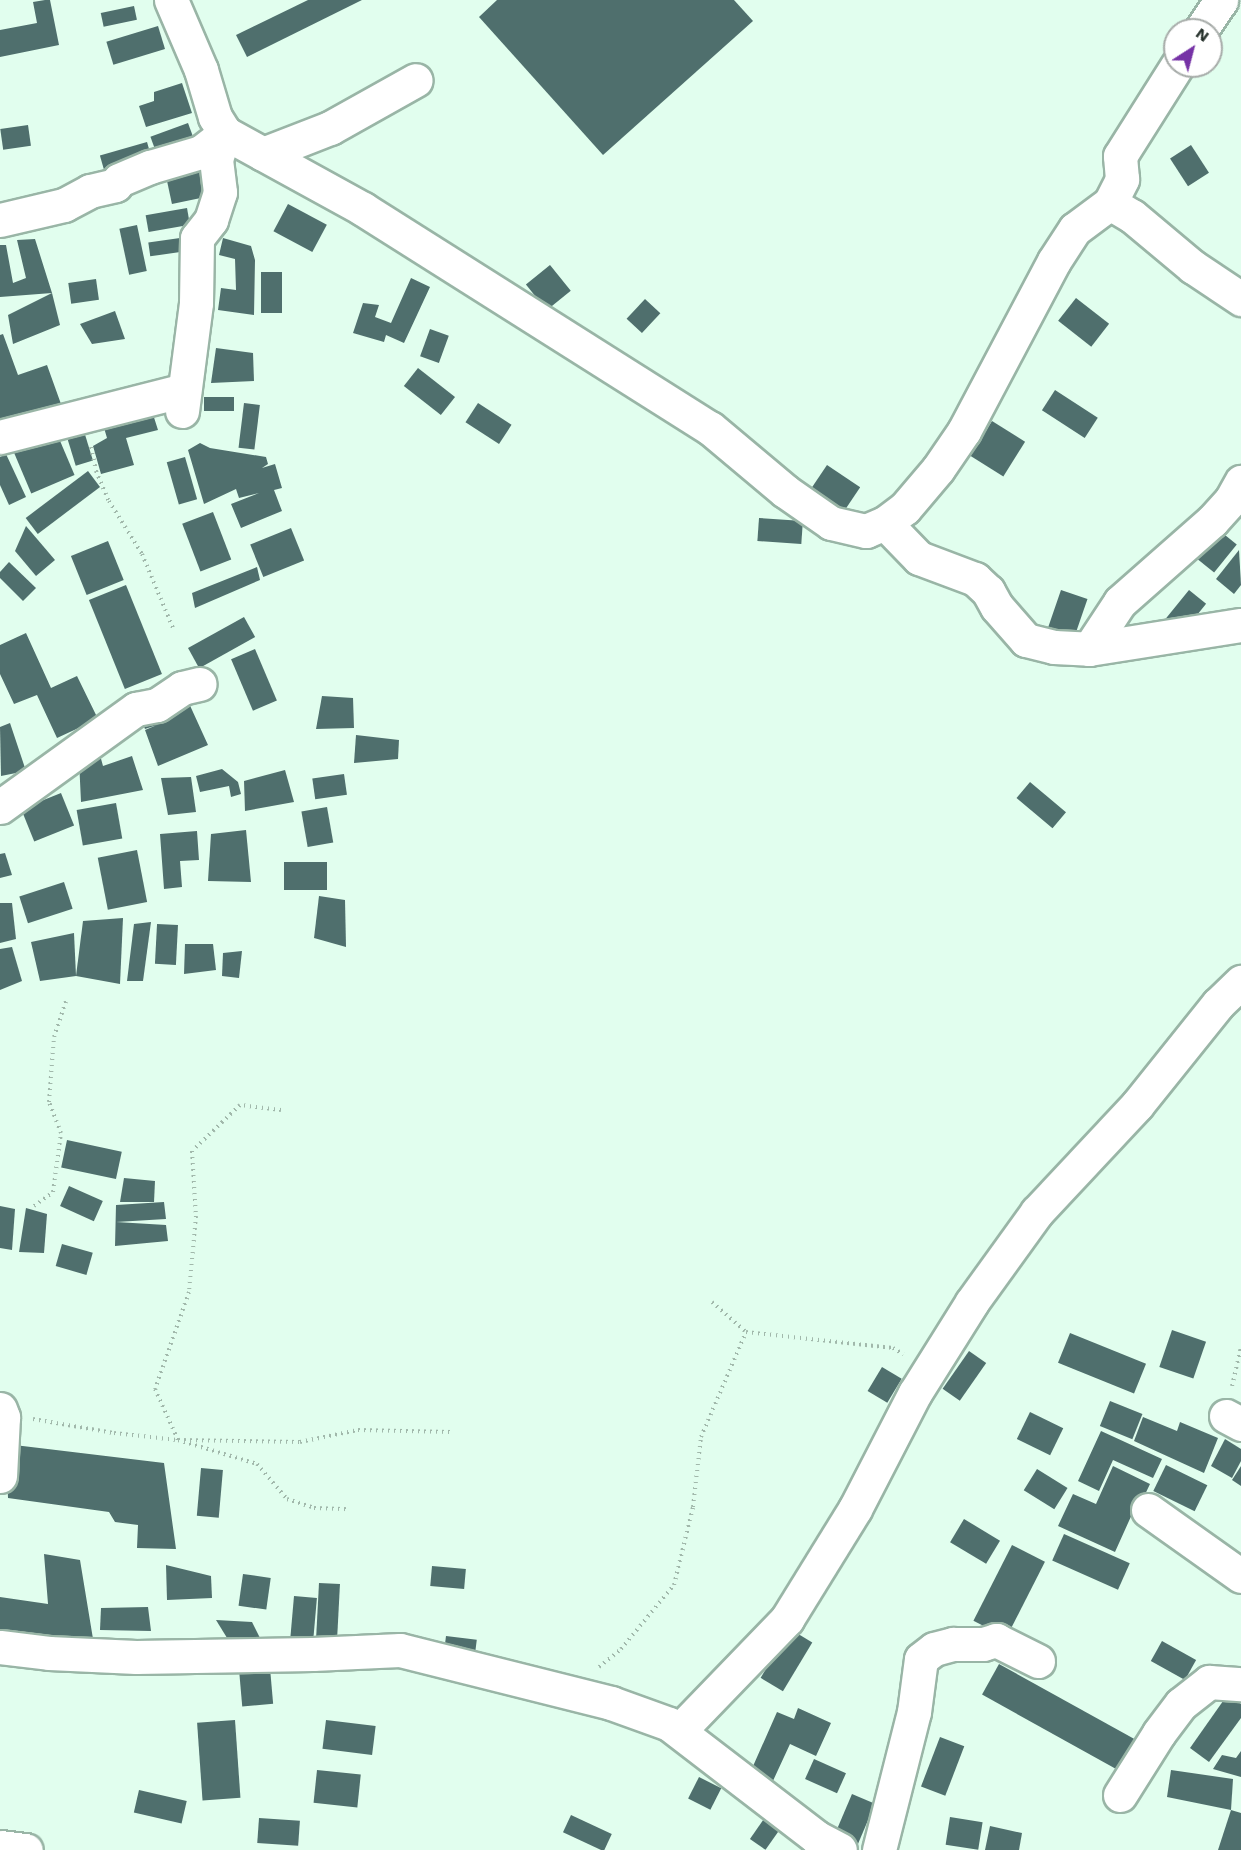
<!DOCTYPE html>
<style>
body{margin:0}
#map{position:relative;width:1241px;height:1850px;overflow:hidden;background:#e1feee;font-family:"Work Sans",sans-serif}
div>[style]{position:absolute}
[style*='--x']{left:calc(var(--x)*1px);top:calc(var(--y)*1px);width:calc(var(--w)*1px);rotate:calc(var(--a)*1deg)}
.building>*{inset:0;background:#4f6f6d;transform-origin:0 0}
.path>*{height:4px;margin-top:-2px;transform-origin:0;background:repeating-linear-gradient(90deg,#a1b8ab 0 1.5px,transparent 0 6px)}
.roads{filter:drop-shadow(2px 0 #99b5a6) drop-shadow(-2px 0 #99b5a6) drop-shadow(0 2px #99b5a6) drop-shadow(0 -2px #99b5a6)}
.minor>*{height:33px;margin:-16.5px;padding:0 16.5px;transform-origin:16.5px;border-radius:16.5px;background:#fff}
span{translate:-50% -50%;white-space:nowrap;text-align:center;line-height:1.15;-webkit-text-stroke:6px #fff;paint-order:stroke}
.north{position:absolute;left:1163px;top:18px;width:60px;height:60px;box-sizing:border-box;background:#fff;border:2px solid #a7aca9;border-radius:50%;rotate:36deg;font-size:16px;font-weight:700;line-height:24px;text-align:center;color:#242f29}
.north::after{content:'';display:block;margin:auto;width:21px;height:27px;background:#7632a6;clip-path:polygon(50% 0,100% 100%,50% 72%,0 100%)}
</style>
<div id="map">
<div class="building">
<i style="clip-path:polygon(45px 0,50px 0,59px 45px,0 57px,0 30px,37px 23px,33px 2px)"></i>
<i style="clip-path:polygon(308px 0,362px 0,247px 57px,236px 35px)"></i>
<i style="clip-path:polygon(497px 0,734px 0,753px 21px,603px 155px,479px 17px)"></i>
<i style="left:134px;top:6px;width:14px;height:34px;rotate:78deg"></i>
<i style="left:158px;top:26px;width:24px;height:54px;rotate:73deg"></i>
<i style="clip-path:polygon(182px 83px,192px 113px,146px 127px,139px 106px,154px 101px,154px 92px)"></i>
<i style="left:188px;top:123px;width:27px;height:40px;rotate:70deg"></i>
<i style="left:28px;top:125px;width:21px;height:28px;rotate:82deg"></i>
<i style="left:147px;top:142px;width:18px;height:49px;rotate:74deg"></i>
<i style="left:1191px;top:145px;width:33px;height:25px;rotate:57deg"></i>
<i style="left:201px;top:158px;width:39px;height:38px;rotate:78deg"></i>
<i style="left:288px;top:204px;width:44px;height:31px;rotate:28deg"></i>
<i style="left:187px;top:208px;width:17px;height:42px;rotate:80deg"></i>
<i style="left:137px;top:225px;width:47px;height:18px;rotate:78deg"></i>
<i style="left:180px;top:238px;width:14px;height:32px;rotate:82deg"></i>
<i style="clip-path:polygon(223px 238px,251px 246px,255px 260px,254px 315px,218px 310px,221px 288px,236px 290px,235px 259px,219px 255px)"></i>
<i style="clip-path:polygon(35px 239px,52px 293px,60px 325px,13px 344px,8px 315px,52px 293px,0 297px,0 245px,6px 245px,13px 283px,26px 278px,17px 240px)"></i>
<i style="left:550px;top:265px;width:33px;height:31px;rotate:51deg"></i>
<i style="left:261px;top:272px;width:21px;height:41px"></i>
<i style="clip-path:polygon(411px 278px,430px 287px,404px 343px,386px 335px,384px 342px,353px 333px,363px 303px,379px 305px,375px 317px,391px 323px)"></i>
<i style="left:96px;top:279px;width:21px;height:28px;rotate:82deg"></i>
<i style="left:1076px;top:298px;width:42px;height:29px;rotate:38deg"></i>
<i style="left:645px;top:299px;width:21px;height:27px;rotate:43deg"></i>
<i style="clip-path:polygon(115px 311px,125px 339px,92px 344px,80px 324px)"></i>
<i style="left:430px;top:329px;width:20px;height:29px;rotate:20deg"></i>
<i style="clip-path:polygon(3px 334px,18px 375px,47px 365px,61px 404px,0 425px,0 335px)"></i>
<i style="clip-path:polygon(216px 348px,253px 353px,254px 381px,211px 383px)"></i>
<i style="left:418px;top:368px;width:47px;height:23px;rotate:38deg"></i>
<i style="left:1055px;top:390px;width:51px;height:24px;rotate:33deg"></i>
<i style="left:204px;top:397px;width:30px;height:14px"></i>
<i style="left:244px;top:403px;width:16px;height:45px;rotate:7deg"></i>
<i style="left:478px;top:403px;width:40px;height:23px;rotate:33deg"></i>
<i style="clip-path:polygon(151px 408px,158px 430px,126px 438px,134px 465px,101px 474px,93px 446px,107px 438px,102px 421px)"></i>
<i style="left:992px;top:421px;width:39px;height:41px;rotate:32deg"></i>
<i style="left:83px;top:428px;width:34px;height:18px;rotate:73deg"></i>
<i style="left:55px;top:429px;width:50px;height:47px;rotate:67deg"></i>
<i style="clip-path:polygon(200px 443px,210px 448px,266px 457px,268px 464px,262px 468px,275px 464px,282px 488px,274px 490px,282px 511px,241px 528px,231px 504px,259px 493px,239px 498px,236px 489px,204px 504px,188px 450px)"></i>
<i style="clip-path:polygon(6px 454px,26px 497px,9px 505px,0 485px,0 457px)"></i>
<i style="left:185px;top:457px;width:44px;height:19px;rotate:74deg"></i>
<i style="left:827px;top:465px;width:40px;height:37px;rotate:34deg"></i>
<i style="left:88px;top:471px;width:20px;height:78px;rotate:53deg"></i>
<i style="left:213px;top:512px;width:51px;height:33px;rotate:69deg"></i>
<i style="left:759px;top:518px;width:44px;height:23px;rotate:4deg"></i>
<i style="clip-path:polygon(26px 526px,55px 560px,36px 576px,15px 551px)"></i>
<i style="left:1215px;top:527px;width:28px;height:36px;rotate:39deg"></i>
<i style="left:291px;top:528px;width:35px;height:44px;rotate:68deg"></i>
<i style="left:108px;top:541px;width:42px;height:40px;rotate:68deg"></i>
<i style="clip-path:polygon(1239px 550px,1241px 585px,1234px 594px,1216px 579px)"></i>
<i style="clip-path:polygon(9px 562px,36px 588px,23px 601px,0 578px,0 572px)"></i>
<i style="clip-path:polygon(257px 567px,260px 580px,195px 608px,192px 593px)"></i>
<i style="left:126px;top:585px;width:96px;height:40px;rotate:68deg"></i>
<i style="left:1061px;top:590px;width:28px;height:51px;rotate:19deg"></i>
<i style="left:1189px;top:590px;width:22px;height:39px;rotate:39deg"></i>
<i style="left:244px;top:617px;width:23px;height:64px;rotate:61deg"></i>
<i style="clip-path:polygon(26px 633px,51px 688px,77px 676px,98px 719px,57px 738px,37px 695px,14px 704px,0 674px,0 645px)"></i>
<i style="left:255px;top:649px;width:56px;height:26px;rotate:67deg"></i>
<i style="clip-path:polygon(182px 688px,208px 745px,158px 766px,145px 730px,157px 725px,145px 729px,136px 709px)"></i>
<i style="clip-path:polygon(322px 696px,353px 698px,354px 728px,316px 729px)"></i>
<i style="clip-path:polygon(10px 723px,26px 771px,1px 776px,0 727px)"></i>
<i style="clip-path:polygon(356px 735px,399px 740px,398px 759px,354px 763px)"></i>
<i style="clip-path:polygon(100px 755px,103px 766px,132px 756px,143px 790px,81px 802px,79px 760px)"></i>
<i style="clip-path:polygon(222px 769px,238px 782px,241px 794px,231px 797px,229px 786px,200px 792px,196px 776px)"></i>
<i style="clip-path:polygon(285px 770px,294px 802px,245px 811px,244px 781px)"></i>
<i style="left:344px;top:774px;width:21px;height:32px;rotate:82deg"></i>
<i style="clip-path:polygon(191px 777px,196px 812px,168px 815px,161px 778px)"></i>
<i style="left:1030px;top:782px;width:47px;height:21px;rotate:40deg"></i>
<i style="left:61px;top:793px;width:35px;height:43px;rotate:68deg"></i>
<i style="left:116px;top:803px;width:36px;height:40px;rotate:80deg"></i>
<i style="left:327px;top:807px;width:36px;height:26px;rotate:80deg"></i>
<i style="clip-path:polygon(246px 830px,251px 882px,208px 881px,211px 834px)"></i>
<i style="clip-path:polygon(197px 831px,199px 860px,180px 861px,182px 887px,164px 889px,160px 834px)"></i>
<i style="left:137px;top:850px;width:53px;height:40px;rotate:79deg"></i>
<i style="clip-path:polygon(5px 853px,12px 875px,0 878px,0 854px)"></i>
<i style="left:284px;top:862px;width:43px;height:28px"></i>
<i style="left:64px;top:882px;width:28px;height:47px;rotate:72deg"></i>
<i style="clip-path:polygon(319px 896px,345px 900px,346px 947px,314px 938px)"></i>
<i style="clip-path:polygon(0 903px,12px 903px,16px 939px,0 943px)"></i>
<i style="clip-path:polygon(123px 918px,120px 984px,76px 976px,83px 921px)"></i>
<i style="clip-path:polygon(151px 922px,143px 981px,127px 981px,134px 924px)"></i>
<i style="left:178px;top:925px;width:40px;height:21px;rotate:93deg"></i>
<i style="clip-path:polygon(74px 933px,76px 976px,40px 981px,31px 942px)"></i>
<i style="clip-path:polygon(185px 944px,213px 944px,216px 970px,184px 974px)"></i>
<i style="clip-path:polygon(12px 947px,22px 981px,0 990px,0 949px)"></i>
<i style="clip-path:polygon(242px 951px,239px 978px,222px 976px,223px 953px)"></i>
<i style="left:67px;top:1140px;width:56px;height:28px;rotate:12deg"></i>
<i style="clip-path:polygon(124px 1178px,155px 1181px,154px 1202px,120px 1202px)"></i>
<i style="left:69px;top:1186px;width:37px;height:22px;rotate:24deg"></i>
<i style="clip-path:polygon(164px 1202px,166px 1219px,116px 1222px,166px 1225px,168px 1241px,115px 1246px,116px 1205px)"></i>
<i style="clip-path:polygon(0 1206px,15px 1209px,12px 1250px,0 1248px)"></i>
<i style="clip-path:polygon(26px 1208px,47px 1214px,44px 1253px,19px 1252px)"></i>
<i style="left:62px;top:1244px;width:32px;height:23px;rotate:16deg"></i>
<i style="left:1172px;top:1330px;width:36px;height:39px;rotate:19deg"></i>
<i style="left:1070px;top:1333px;width:82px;height:32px;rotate:22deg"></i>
<i style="left:969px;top:1351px;width:21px;height:46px;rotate:35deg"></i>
<i style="left:882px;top:1367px;width:23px;height:28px;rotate:31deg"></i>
<i style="left:1110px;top:1401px;width:35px;height:27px;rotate:22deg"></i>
<i style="left:1030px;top:1412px;width:37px;height:30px;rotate:26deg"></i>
<i style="clip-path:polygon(1143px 1417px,1177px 1431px,1180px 1422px,1218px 1438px,1204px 1473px,1134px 1441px)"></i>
<i style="clip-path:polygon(1101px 1431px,1162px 1459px,1153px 1478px,1113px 1460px,1099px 1491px,1078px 1481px)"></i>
<i style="clip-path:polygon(1225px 1439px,1241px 1449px,1241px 1461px,1232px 1478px,1211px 1466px)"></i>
<i style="clip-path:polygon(6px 1444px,164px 1463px,176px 1549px,137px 1548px,138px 1525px,115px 1522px,109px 1512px,8px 1498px)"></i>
<i style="left:1166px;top:1465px;width:46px;height:29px;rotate:26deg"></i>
<i style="clip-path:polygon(1113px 1466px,1150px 1484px,1140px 1505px,1133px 1512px,1115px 1552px,1058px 1526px,1073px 1494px,1096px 1504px)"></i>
<i style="clip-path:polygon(1241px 1466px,1241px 1486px,1232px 1480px)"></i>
<i style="left:201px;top:1468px;width:22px;height:48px;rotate:5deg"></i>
<i style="left:1037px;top:1469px;width:36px;height:25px;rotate:32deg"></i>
<i style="left:964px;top:1519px;width:42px;height:27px;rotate:31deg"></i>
<i style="left:1064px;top:1534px;width:72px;height:29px;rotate:24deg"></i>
<i style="left:1012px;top:1545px;width:37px;height:85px;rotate:27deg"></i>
<i style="clip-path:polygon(44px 1554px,80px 1560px,95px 1651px,0 1642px,0 1597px,48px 1604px)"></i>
<i style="clip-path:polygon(166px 1565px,211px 1576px,212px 1598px,167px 1600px)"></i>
<i style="left:432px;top:1566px;width:34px;height:20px;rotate:5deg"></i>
<i style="left:243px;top:1574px;width:28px;height:32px;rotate:8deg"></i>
<i style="left:319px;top:1583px;width:21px;height:69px;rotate:3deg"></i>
<i style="left:294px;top:1596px;width:23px;height:55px;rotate:5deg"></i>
<i style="clip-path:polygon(148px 1607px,151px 1631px,100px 1630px,101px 1608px)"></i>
<i style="clip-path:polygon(216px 1620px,252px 1622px,260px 1638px,232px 1646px)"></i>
<i style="left:790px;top:1629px;width:26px;height:57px;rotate:31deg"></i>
<i style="left:446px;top:1636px;width:31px;height:22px;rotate:7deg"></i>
<i style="left:1162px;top:1641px;width:39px;height:23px;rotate:29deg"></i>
<i style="left:999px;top:1664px;width:161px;height:35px;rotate:29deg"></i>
<i style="left:270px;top:1668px;width:36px;height:31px;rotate:85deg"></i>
<i style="clip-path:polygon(1228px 1694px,1241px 1704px,1241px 1718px,1209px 1762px,1190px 1748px)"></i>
<i style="clip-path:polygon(798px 1708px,831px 1723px,816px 1756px,790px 1744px,772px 1783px,750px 1773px,777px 1712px,794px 1719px)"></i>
<i style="left:235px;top:1720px;width:78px;height:38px;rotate:86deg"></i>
<i style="left:326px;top:1720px;width:50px;height:29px;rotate:7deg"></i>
<i style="left:940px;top:1737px;width:26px;height:53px;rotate:21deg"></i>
<i style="clip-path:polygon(1241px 1751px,1241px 1777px,1213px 1769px,1222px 1755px,1236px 1758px)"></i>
<i style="left:814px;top:1759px;width:35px;height:22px;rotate:24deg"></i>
<i style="left:317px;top:1770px;width:44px;height:33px;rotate:6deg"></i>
<i style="clip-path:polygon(1171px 1770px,1233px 1779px,1231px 1810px,1167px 1797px)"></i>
<i style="left:699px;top:1777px;width:25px;height:24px;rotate:27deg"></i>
<i style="left:139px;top:1790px;width:49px;height:23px;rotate:13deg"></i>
<i style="left:852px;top:1794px;width:25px;height:52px;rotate:23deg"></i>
<i style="clip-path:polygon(1231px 1810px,1241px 1813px,1241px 1850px,1218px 1850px)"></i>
<i style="left:571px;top:1815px;width:45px;height:19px;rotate:25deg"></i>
<i style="left:766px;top:1816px;width:19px;height:28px;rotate:35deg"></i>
<i style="left:950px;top:1817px;width:33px;height:28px;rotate:9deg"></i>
<i style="left:259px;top:1818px;width:41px;height:25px;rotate:4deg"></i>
<i style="clip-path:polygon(990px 1826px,1022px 1833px,1019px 1850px,985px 1850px)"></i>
</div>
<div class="path">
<i style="--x:91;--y:447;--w:25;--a:78"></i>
<i style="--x:96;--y:471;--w:33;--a:67"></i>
<i style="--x:109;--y:501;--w:62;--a:58.1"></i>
<i style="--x:142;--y:554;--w:80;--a:67.3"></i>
<i style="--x:281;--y:1110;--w:41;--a:-173"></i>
<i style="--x:240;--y:1105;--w:66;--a:136.2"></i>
<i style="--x:192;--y:1151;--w:65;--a:86.5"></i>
<i style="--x:196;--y:1216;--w:76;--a:95.3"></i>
<i style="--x:189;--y:1292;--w:103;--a:109.3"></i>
<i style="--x:155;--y:1389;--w:56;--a:65.7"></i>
<i style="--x:178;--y:1440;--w:122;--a:0.9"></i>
<i style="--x:300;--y:1442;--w:59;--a:-11.7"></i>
<i style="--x:358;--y:1430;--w:93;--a:1.2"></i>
<i style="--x:34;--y:1206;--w:24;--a:-36"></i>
<i style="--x:53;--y:1192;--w:60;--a:-82.3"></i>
<i style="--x:61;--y:1133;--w:33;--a:-111"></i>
<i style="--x:49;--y:1102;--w:65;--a:-85.6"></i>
<i style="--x:54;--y:1037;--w:41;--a:-71.6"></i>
<i style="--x:712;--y:1302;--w:45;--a:41.4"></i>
<i style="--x:746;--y:1332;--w:148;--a:6.2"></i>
<i style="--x:893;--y:1348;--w:12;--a:31"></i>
<i style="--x:1232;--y:1386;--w:40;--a:-77"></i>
<i style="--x:33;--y:1419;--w:82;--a:9.8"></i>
<i style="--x:114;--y:1433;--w:64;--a:6.2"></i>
<i style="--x:178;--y:1440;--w:83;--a:16.9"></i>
<i style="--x:257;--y:1464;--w:46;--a:49.4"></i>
<i style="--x:287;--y:1499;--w:28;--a:18"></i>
<i style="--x:314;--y:1508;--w:36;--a:2"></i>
<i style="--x:599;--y:1667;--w:28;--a:-39"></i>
<i style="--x:621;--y:1649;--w:83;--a:-50.4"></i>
<i style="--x:674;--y:1585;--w:80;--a:-76.3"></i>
<i style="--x:693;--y:1507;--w:70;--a:-83.5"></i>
<i style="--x:701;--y:1437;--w:114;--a:-66.8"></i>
</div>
<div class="roads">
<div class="minor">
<i style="--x:171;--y:0;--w:76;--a:66.8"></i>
<i style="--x:201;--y:70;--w:49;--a:73.4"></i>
<i style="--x:215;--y:117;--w:19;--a:58"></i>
<i style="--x:225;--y:133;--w:158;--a:28.8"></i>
<i style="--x:363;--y:209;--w:410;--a:32.3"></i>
<i style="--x:710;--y:428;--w:98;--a:40"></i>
<i style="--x:785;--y:491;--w:56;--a:34.8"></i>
<i style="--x:831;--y:523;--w:36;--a:13"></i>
<i style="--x:866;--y:531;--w:21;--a:-23"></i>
<i style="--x:885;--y:523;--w:25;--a:-37"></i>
<i style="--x:905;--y:508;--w:51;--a:-49.8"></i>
<i style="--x:938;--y:469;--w:46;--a:-55.6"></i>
<i style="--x:964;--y:431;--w:192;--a:-62.1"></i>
<i style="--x:1054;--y:261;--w:38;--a:-57"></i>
<i style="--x:1075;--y:229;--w:44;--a:-36.6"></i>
<i style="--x:1110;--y:203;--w:27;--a:-63"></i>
<i style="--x:1122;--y:179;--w:23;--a:-95"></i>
<i style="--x:1120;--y:156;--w:107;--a:-57.7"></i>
<i style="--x:1201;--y:30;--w:36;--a:-56"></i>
<i style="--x:263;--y:154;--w:72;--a:-21.2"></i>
<i style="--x:330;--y:128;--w:98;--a:-29.2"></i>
<i style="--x:1110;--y:203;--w:26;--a:31"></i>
<i style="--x:1132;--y:216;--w:80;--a:39.9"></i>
<i style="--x:1193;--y:267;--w:58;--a:33.7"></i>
<i style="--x:0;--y:220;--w:66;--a:-13.2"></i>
<i style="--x:64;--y:205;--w:30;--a:-28"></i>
<i style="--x:90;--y:191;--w:26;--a:-13"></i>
<i style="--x:115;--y:185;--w:6;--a:-51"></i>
<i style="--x:119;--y:180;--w:34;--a:-23"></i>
<i style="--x:150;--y:167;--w:53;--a:-16.4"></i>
<i style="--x:201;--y:152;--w:31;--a:-38"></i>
<i style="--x:182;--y:411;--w:109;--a:-82.6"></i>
<i style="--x:196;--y:303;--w:65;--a:-89.1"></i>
<i style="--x:197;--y:238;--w:23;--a:-52"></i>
<i style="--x:211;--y:220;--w:29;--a:-72"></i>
<i style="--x:220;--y:192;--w:33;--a:-97"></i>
<i style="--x:216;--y:159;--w:28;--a:-71"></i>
<i style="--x:0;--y:437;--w:190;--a:-14.3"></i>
<i style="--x:885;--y:523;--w:49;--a:45.8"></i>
<i style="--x:919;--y:558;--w:60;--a:20.6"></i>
<i style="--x:975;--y:579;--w:18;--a:43"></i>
<i style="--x:988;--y:591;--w:18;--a:61"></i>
<i style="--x:997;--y:607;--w:44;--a:48.7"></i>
<i style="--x:1026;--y:640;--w:29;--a:14"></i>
<i style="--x:1054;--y:647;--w:35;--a:3"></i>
<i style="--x:1089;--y:649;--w:56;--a:-56.6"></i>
<i style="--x:1120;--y:602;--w:123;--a:-41.4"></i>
<i style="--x:1212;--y:521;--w:28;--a:-48"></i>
<i style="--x:1231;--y:500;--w:21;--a:-61"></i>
<i style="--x:1089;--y:649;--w:154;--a:-9"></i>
<i style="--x:0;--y:807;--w:168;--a:-35.8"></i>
<i style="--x:136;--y:709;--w:21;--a:-11"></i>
<i style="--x:157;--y:705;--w:30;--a:-34"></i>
<i style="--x:182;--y:688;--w:18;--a:-13"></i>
<i style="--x:0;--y:1409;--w:9;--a:69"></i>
<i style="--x:3;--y:1417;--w:59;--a:92.9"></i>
<i style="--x:1226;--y:1416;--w:17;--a:28"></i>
<i style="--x:1148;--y:1510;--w:114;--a:35.4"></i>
<i style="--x:0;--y:1647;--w:49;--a:7"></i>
<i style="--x:49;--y:1653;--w:87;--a:2.6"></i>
<i style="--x:136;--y:1657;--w:177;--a:-1"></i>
<i style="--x:313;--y:1654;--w:87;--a:-2.6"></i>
<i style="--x:400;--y:1650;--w:218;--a:14.1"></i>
<i style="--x:611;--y:1703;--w:62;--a:19.9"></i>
<i style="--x:669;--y:1724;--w:185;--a:37.5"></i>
<i style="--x:816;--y:1837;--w:27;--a:28"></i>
<i style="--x:679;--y:1731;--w:156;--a:-46"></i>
<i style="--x:787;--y:1619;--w:129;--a:-58.3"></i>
<i style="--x:855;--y:1509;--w:131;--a:-62.7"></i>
<i style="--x:915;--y:1393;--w:107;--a:-57.9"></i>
<i style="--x:972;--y:1302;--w:111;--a:-54.2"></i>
<i style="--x:1037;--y:1212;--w:146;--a:-46.9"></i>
<i style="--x:1137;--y:1105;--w:129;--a:-51.3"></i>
<i style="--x:1218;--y:1004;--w:32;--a:-44"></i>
<i style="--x:1120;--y:1795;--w:73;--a:-57.8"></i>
<i style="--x:1159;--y:1733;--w:36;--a:-53"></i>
<i style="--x:1181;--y:1704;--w:36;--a:-38"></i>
<i style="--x:1209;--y:1682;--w:32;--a:4"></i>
<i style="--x:0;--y:1847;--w:26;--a:7"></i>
<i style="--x:879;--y:1850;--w:142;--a:-75.8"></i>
<i style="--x:914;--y:1712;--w:53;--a:-82.5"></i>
<i style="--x:921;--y:1659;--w:16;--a:-38"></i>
<i style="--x:934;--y:1649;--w:20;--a:-15"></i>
<i style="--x:953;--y:1644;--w:30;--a:0"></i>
<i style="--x:983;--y:1644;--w:14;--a:-17"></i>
<i style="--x:996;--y:1640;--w:47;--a:26.6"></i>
</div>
</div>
<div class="north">N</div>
</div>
